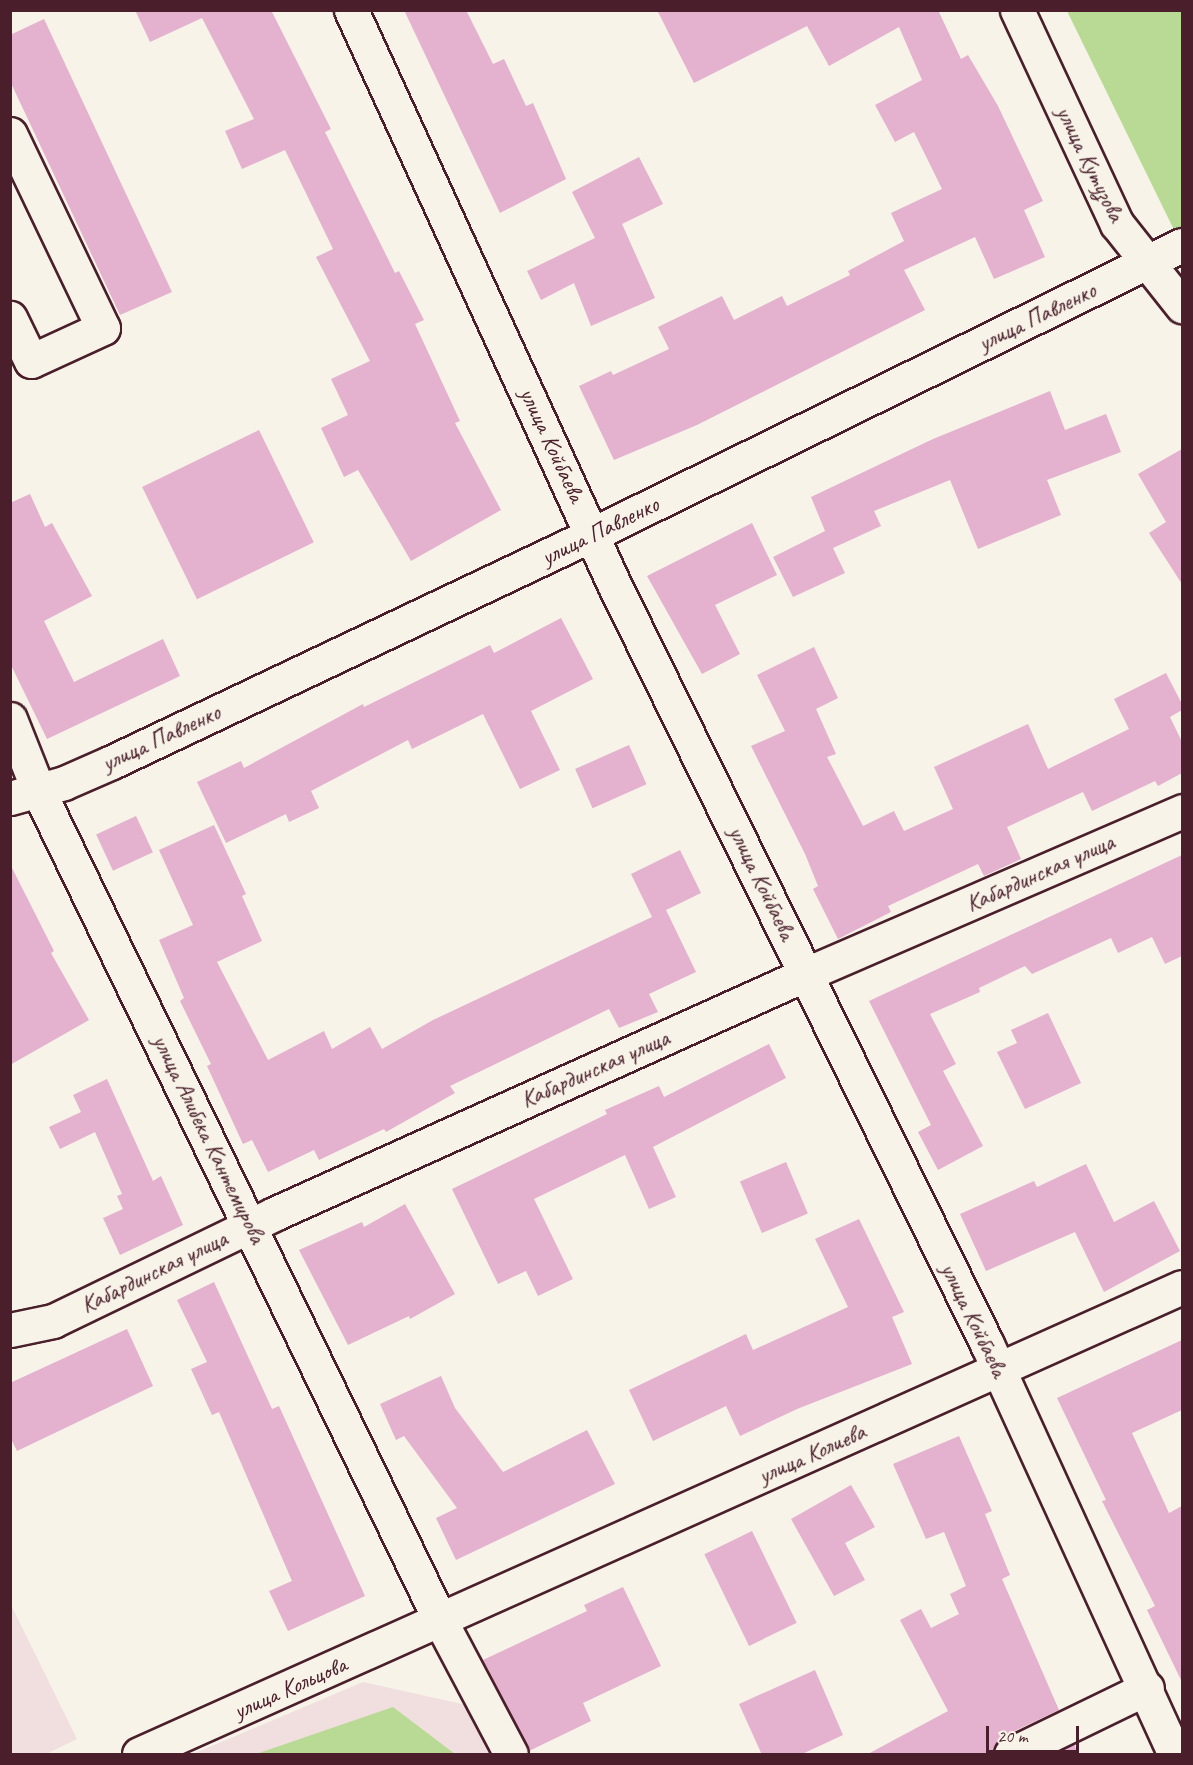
<!DOCTYPE html>
<meta charset="utf-8">
<style>
body{margin:0}
#map{position:relative;width:1193px;height:1765px;overflow:hidden;background:#f7f3e8;font-family:Caveat,sans-serif}
div>[style]{position:absolute}
[style*='--x']{left:calc(var(--x)*1px);top:calc(var(--y)*1px);width:calc(var(--w)*1px);rotate:calc(var(--a)*1deg)}
.built>*{inset:0;background:#f1dfe0}
.green>*{inset:0;background:#b8da94}
.building>*{inset:0;background:#e4b1ce;transform-origin:0 0}
.roads{filter:drop-shadow(2px 0 #4a1f2b) drop-shadow(-2px 0 #4a1f2b) drop-shadow(0 2px #4a1f2b) drop-shadow(0 -2px #4a1f2b)}
.minor>*{height:33px;margin:-16.5px;padding:0 16.5px;transform-origin:16.5px;border-radius:16.5px;background:#f7f3e8}
.major>*{height:33px;margin:-16.5px;padding:0 16.5px;transform-origin:16.5px;border-radius:16.5px;background:#f7f3e8}
span{translate:-50% -50%;white-space:nowrap;text-align:center;line-height:1.15;-webkit-text-stroke:6px #f7f3e8;paint-order:stroke}
.street-label{font-size:24px;color:#4a1f2b}
.frame{position:absolute;inset:0;border:12px solid #4a1f2b;pointer-events:none}
.scale{position:absolute;left:986px;top:1726px;width:93px;height:27px;box-sizing:border-box;border:3px solid #4a1f2b;border-top:0;padding-left:8px;font-size:18px;line-height:21px;white-space:nowrap;color:#4a1f2b;-webkit-text-stroke:4px #f7f3e8;paint-order:stroke}
</style>
<div id="map">
<div class="built">
<i style="clip-path:polygon(10px 1603px,77px 1739px,46px 1754px,11px 1754px)"></i>
<i style="clip-path:polygon(363px 1682px,480px 1708px,503px 1754px,193px 1754px)"></i>
</div>
<div class="green">
<i style="clip-path:polygon(1067px 11px,1182px 11px,1182px 233px,1177px 236px)"></i>
<i style="clip-path:polygon(393px 1707px,455px 1754px,256px 1754px)"></i>
</div>
<div class="building">
<i style="clip-path:polygon(135px 10px,271px 10px,331px 129px,325px 132px,395px 273px,399px 271px,424px 320px,415px 324px,460px 421px,455px 423px,501px 510px,411px 561px,358px 470px,344px 477px,321px 428px,348px 415px,331px 379px,370px 361px,316px 257px,333px 249px,285px 150px,242px 169px,225px 131px,254px 119px,202px 18px,150px 42px)"></i>
<i style="clip-path:polygon(404px 10px,466px 10px,493px 64px,504px 59px,526px 106px,533px 103px,566px 179px,500px 213px)"></i>
<i style="clip-path:polygon(657px 10px,938px 10px,961px 59px,968px 55px,998px 106px,1043px 201px,1024px 210px,1045px 257px,994px 279px,975px 237px,904px 270px,925px 310px,697px 425px,614px 460px,579px 386px,611px 371px,613px 375px,669px 349px,658px 327px,722px 296px,734px 320px,782px 296px,787px 306px,850px 275px,848px 271px,904px 241px,891px 213px,942px 189px,914px 132px,895px 142px,875px 105px,922px 80px,899px 27px,829px 66px,807px 26px,694px 83px)"></i>
<i style="clip-path:polygon(44px 19px,172px 292px,120px 315px,10px 81px,10px 35px)"></i>
<i style="clip-path:polygon(639px 157px,663px 204px,622px 224px,655px 298px,591px 326px,574px 283px,541px 300px,527px 271px,595px 238px,572px 192px)"></i>
<i style="clip-path:polygon(1050px 391px,1065px 430px,1106px 414px,1121px 452px,1047px 480px,1061px 515px,978px 549px,950px 480px,874px 511px,881px 526px,833px 548px,845px 573px,793px 597px,773px 557px,825px 531px,811px 497px,933px 439px)"></i>
<i style="left:259px;top:430px;width:125px;height:130px;rotate:64deg"></i>
<i style="clip-path:polygon(1182px 449px,1182px 584px,1149px 533px,1166px 522px,1138px 474px)"></i>
<i style="clip-path:polygon(30px 494px,45px 527px,52px 523px,92px 596px,44px 621px,74px 682px,163px 639px,180px 676px,47px 739px,10px 663px,10px 503px)"></i>
<i style="clip-path:polygon(752px 523px,777px 575px,715px 605px,740px 654px,702px 674px,647px 576px)"></i>
<i style="clip-path:polygon(561px 618px,593px 679px,531px 711px,560px 770px,520px 789px,483px 714px,412px 749px,408px 740px,311px 791px,319px 808px,289px 822px,286px 814px,226px 843px,197px 782px,241px 761px,244px 768px,363px 704px,364px 707px,490px 645px,494px 653px)"></i>
<i style="clip-path:polygon(814px 647px,838px 698px,816px 709px,836px 754px,827px 757px,863px 826px,894px 811px,904px 831px,953px 809px,934px 767px,1028px 724px,1048px 769px,1129px 729px,1114px 699px,1166px 673px,1182px 704px,1182px 710px,1170px 717px,1182px 742px,1182px 773px,1158px 786px,1155px 781px,1092px 811px,1083px 792px,1007px 827px,1021px 859px,984px 876px,978px 864px,888px 906px,891px 912px,838px 939px,813px 889px,818px 886px,805px 854px,751px 746px,785px 731px,757px 675px)"></i>
<i style="left:629px;top:745px;width:43px;height:59px;rotate:66deg"></i>
<i style="left:136px;top:816px;width:40px;height:44px;rotate:65deg"></i>
<i style="clip-path:polygon(214px 825px,246px 894px,242px 896px,262px 941px,217px 962px,268px 1060px,324px 1031px,332px 1049px,370px 1027px,382px 1049px,433px 1020px,652px 917px,631px 874px,680px 850px,701px 893px,666px 910px,696px 972px,649px 994px,658px 1012px,619px 1028px,609px 1009px,450px 1086px,455px 1093px,386px 1132px,384px 1129px,319px 1160px,314px 1150px,268px 1172px,252px 1140px,243px 1144px,207px 1066px,211px 1064px,180px 1001px,184px 998px,159px 940px,193px 925px,159px 850px)"></i>
<i style="clip-path:polygon(1182px 855px,1182px 956px,1165px 964px,1152px 937px,1118px 953px,1111px 938px,1032px 974px,1025px 966px,979px 988px,980px 992px,930px 1014px,956px 1064px,943px 1071px,983px 1146px,938px 1170px,918px 1132px,931px 1125px,869px 1001px)"></i>
<i style="clip-path:polygon(10px 864px,54px 951px,51px 953px,89px 1020px,10px 1065px)"></i>
<i style="clip-path:polygon(1048px 1013px,1081px 1083px,1025px 1109px,997px 1052px,1017px 1043px,1011px 1030px)"></i>
<i style="clip-path:polygon(769px 1044px,786px 1078px,653px 1147px,676px 1197px,649px 1209px,625px 1155px,534px 1199px,573px 1279px,538px 1296px,526px 1271px,498px 1284px,452px 1189px,607px 1114px,605px 1110px,659px 1086px,664px 1097px)"></i>
<i style="clip-path:polygon(107px 1079px,153px 1181px,161px 1176px,183px 1225px,120px 1255px,103px 1218px,123px 1209px,117px 1196px,122px 1194px,95px 1132px,60px 1149px,49px 1127px,81px 1112px,73px 1095px)"></i>
<i style="left:786px;top:1162px;width:56px;height:50px;rotate:67deg"></i>
<i style="clip-path:polygon(1086px 1164px,1114px 1222px,1154px 1201px,1180px 1251px,1104px 1292px,1075px 1232px,986px 1271px,960px 1214px,1034px 1181px,1037px 1187px)"></i>
<i style="clip-path:polygon(405px 1204px,455px 1294px,410px 1319px,409px 1316px,348px 1345px,299px 1250px,362px 1222px,364px 1227px)"></i>
<i style="clip-path:polygon(859px 1219px,904px 1312px,892px 1317px,912px 1364px,797px 1409px,740px 1436px,726px 1406px,653px 1441px,629px 1390px,746px 1334px,753px 1350px,848px 1307px,815px 1239px)"></i>
<i style="clip-path:polygon(214px 1282px,272px 1409px,279px 1406px,365px 1596px,288px 1631px,269px 1591px,292px 1581px,219px 1412px,212px 1415px,191px 1369px,207px 1362px,177px 1300px)"></i>
<i style="clip-path:polygon(127px 1329px,153px 1386px,17px 1451px,10px 1437px,10px 1383px)"></i>
<i style="clip-path:polygon(1182px 1340px,1182px 1410px,1132px 1433px,1169px 1513px,1182px 1506px,1182px 1682px,1147px 1610px,1155px 1606px,1102px 1501px,1106px 1500px,1057px 1398px)"></i>
<i style="clip-path:polygon(441px 1376px,455px 1408px,503px 1472px,587px 1430px,615px 1484px,456px 1560px,436px 1518px,457px 1508px,404px 1436px,396px 1440px,380px 1404px)"></i>
<i style="clip-path:polygon(959px 1436px,992px 1511px,985px 1514px,1010px 1575px,1002px 1579px,1059px 1710px,1002px 1737px,993px 1755px,866px 1755px,948px 1711px,900px 1620px,921px 1609px,931px 1628px,959px 1614px,950px 1594px,966px 1586px,944px 1532px,926px 1539px,893px 1464px)"></i>
<i style="clip-path:polygon(851px 1485px,875px 1527px,845px 1543px,865px 1580px,834px 1596px,791px 1519px)"></i>
<i style="left:752px;top:1531px;width:102px;height:53px;rotate:64deg"></i>
<i style="clip-path:polygon(623px 1587px,661px 1666px,583px 1703px,591px 1721px,529px 1751px,483px 1660px,587px 1611px,584px 1605px)"></i>
<i style="clip-path:polygon(815px 1670px,843px 1735px,800px 1755px,762px 1755px,739px 1704px)"></i>
<i style="clip-path:polygon(1074px 1744px,1079px 1755px,1053px 1755px)"></i>
</div>
<div class="roads">
<div class="minor">
<i style="--x:351;--y:10;--w:629;--a:65.39"></i>
<i style="--x:613;--y:582;--w:849;--a:63.86"></i>
<i style="--x:987;--y:1344;--w:451;--a:65.4"></i>
<i style="--x:1017;--y:10;--w:236;--a:65"></i>
<i style="--x:1117;--y:224;--w:105;--a:51.6"></i>
<i style="--x:10;--y:134;--w:215;--a:64.4"></i>
<i style="--x:103;--y:328;--w:79;--a:155.4"></i>
<i style="--x:31;--y:361;--w:48;--a:-116"></i>
<i style="--x:10;--y:719;--w:79;--a:68.3"></i>
<i style="--x:39;--y:792;--w:922;--a:64.16"></i>
<i style="--x:441;--y:1622;--w:149;--a:62.1"></i>
<i style="--x:10;--y:1330;--w:44;--a:-11.8"></i>
<i style="--x:53;--y:1321;--w:246;--a:-25.8"></i>
<i style="--x:274;--y:1214;--w:584;--a:-24.28"></i>
<i style="--x:806;--y:974;--w:410;--a:-23.4"></i>
<i style="--x:139;--y:1754;--w:1143;--a:-24.12"></i>
<i style="--x:1011;--y:1754;--w:151;--a:-25.9"></i>
</div>
<div class="major">
<i style="--x:10;--y:798;--w:56;--a:-15.5"></i>
<i style="--x:64;--y:783;--w:52;--a:-23.6"></i>
<i style="--x:112;--y:762;--w:532;--a:-25.36"></i>
<i style="--x:593;--y:534;--w:656;--a:-26.14"></i>
</div>
</div>
<div class="street-label">
<span style="left:1090px;top:164px;rotate:64deg">улица Кутузова</span>
<span style="left:1037px;top:317px;rotate:-26deg">улица Павленко</span>
<span style="left:552px;top:445px;rotate:65deg">улица Койбаева</span>
<span style="left:600px;top:531px;rotate:-26deg">улица Павленко</span>
<span style="left:161px;top:738px;rotate:-25deg">улица Павленко</span>
<span style="left:1040px;top:873px;rotate:-24deg">Кабардинская улица</span>
<span style="left:762px;top:883px;rotate:64deg">улица Койбаева</span>
<span style="left:595px;top:1069px;rotate:-24deg">Кабардинская улица</span>
<span style="left:209px;top:1139px;rotate:64deg">улица Алибека Кантемирова</span>
<span style="left:154px;top:1272px;rotate:-26deg">Кабардинская улица</span>
<span style="left:974px;top:1320px;rotate:64deg">улица Койбаева</span>
<span style="left:812px;top:1454px;rotate:-24deg">улица Колиева</span>
<span style="left:290px;top:1688px;rotate:-24deg">улица Кольцова</span>
</div>
<div class="frame"></div>
<div class="scale">20 m</div>
</div>
